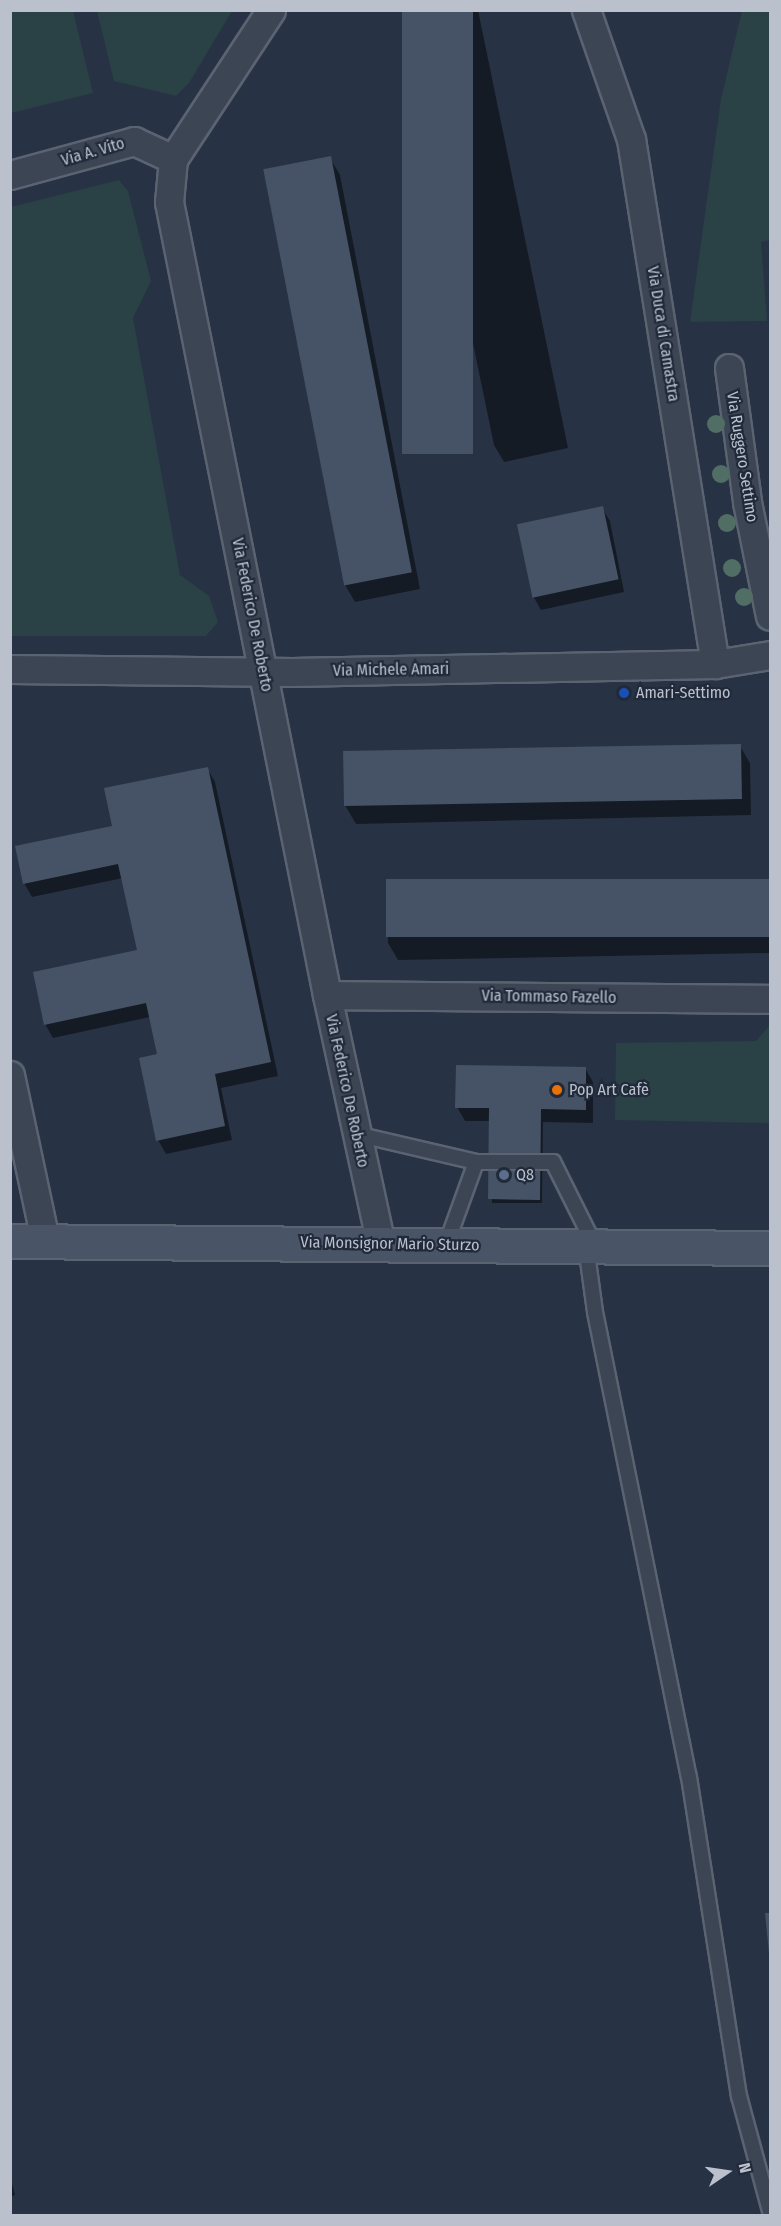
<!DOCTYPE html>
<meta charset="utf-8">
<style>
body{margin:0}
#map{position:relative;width:781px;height:2226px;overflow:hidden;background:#273345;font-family:"Fira Sans Condensed",sans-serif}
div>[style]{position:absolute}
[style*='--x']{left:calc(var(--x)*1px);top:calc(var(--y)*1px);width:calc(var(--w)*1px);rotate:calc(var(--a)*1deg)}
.green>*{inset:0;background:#2a4145}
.shadow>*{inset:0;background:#0007}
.building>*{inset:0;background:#465367;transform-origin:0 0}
.roads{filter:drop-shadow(2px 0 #5b6371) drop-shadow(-2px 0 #5b6371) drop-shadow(0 2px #5b6371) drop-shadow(0 -2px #5b6371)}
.service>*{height:14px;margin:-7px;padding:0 7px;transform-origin:7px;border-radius:7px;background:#3c4554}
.minor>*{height:27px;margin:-13.5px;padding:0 13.5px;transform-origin:13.5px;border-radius:13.5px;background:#3c4554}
.secondary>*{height:33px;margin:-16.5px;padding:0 16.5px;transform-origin:16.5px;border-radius:16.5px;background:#4a5467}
.trees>*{width:18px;height:18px;margin:-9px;border-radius:50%;background:#506e64}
.dots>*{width:16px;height:16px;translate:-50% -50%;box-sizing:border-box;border:3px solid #202a3a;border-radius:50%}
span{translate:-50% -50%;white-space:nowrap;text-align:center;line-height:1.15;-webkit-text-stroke:4.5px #202a3a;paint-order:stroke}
.street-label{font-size:16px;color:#bac1cd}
.poi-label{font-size:16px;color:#bac1cd}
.left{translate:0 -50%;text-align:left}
.frame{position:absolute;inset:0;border:12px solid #bac1cd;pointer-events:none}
.north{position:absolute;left:697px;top:2142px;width:60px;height:60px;-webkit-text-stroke:4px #202a3a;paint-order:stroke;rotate:77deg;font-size:16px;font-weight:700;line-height:24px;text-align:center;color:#bac1cd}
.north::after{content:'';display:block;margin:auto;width:21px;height:27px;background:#bac1cd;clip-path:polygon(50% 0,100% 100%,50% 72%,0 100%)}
</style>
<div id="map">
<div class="green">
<i style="clip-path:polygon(10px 11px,73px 11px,93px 93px,11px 113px)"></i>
<i style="clip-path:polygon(97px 11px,97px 10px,232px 11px,189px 83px,176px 96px,114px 81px)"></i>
<i style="clip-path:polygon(742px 11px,770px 11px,770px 240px,761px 242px,767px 321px,690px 322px,721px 99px)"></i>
<i style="clip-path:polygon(119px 180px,128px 191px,151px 281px,133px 318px,180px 575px,209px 596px,218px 622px,206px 636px,11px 636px,11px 207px)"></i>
<i style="clip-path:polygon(770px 1025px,770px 1123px,615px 1120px,616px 1043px,756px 1041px)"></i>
</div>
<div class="shadow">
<i style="clip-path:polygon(404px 10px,478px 10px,568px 448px,504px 462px,494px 445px)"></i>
<i style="clip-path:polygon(330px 158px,340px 175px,420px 589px,355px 602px,345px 585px,265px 170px)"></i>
<i style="clip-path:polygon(602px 508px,610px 521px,624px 592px,541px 610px,533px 596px)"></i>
<i style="clip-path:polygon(740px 746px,750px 763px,751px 815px,356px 824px,346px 807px,344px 754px)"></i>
<i style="clip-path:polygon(207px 768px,215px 782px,278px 1076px,221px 1088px,232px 1140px,166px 1154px,158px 1140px,158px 1055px,150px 1017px,53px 1038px,45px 1024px,138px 951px,123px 878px,32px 897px,24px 883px)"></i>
<i style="clip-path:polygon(770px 880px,770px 953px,398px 960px,388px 943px,387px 887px)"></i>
<i style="clip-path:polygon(585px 1068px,593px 1082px,593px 1123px,543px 1122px,542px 1203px,492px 1203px,491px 1121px,465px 1121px,457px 1107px)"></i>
<i style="clip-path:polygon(770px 1914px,770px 1954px,767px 1915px)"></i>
<i style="clip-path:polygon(10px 2176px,15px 2195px,10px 2197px)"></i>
</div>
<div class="building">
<i style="left:402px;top:10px;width:71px;height:444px"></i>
<i style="left:331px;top:156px;width:424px;height:69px;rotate:79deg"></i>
<i style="left:603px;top:506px;width:75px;height:88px;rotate:78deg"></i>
<i style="left:741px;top:744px;width:55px;height:398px;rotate:89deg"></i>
<i style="clip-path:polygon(208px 767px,271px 1062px,215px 1074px,225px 1126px,156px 1141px,139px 1058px,157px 1054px,146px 1003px,44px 1025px,33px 972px,137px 950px,118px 864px,23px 884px,15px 846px,112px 826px,104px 788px)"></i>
<i style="left:770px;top:879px;width:58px;height:384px;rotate:90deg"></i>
<i style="clip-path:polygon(456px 1065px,586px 1067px,586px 1110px,541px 1109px,540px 1200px,488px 1199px,489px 1108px,455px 1108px)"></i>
<i style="clip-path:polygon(765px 1913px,770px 1913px,770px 1953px,769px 1953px)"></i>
</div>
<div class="roads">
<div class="service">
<i style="--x:356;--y:1134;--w:123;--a:13.1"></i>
<i style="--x:446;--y:1245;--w:88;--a:-70.1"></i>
<i style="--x:476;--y:1162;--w:77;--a:0"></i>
<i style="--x:553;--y:1162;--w:92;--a:63.4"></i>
<i style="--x:586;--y:1246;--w:67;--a:82.2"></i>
<i style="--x:595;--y:1312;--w:474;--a:78.6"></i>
<i style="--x:689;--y:1777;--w:323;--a:81.1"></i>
<i style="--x:739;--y:2096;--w:119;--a:74.9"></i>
</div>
<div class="minor">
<i style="--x:271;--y:10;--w:178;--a:123.3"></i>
<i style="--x:173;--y:159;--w:43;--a:95.3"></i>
<i style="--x:169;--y:202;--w:809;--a:78.73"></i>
<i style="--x:327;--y:995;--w:255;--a:77.8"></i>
<i style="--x:586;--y:10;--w:137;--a:70.8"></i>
<i style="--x:631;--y:139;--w:532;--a:80.91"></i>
<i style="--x:10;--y:175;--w:129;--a:-15.3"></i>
<i style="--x:134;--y:141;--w:43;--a:24.8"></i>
<i style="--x:729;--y:368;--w:135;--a:82.3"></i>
<i style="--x:747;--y:502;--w:116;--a:78.6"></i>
<i style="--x:10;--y:669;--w:282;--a:0.6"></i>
<i style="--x:292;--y:672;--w:423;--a:-1.1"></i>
<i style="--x:715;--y:664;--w:56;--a:-9.3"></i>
<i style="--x:327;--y:995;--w:443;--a:0.5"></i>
<i style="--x:10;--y:1075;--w:168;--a:78"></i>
</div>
<div class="secondary">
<i style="--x:10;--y:1241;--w:760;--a:0.53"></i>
</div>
</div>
<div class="trees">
<i style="left:716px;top:424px"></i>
<i style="left:721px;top:474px"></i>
<i style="left:727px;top:523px"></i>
<i style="left:732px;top:568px"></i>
<i style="left:744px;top:597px"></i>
</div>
<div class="dots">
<i style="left:624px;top:693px;background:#1a4fb4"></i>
<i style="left:557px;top:1090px;background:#e8710a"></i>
<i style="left:504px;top:1175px;background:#5c6f8a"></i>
</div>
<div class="street-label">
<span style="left:93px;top:152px;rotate:-16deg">Via A. Vito</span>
<span style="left:663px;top:334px;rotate:81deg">Via Duca di Camastra</span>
<span style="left:742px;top:457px;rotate:81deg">Via Ruggero Settimo</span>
<span style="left:252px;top:615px;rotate:79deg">Via Federico De Roberto</span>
<span style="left:391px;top:670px;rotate:-1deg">Via Michele Amari</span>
<span style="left:549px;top:997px;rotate:1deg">Via Tommaso Fazello</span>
<span style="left:347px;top:1091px;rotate:78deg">Via Federico De Roberto</span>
<span style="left:390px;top:1244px;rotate:1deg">Via Monsignor Mario Sturzo</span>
</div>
<div class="poi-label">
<span class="left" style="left:636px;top:693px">Amari-Settimo</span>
<span class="left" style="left:569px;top:1090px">Pop Art Cafè</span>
<span class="left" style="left:516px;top:1175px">Q8</span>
</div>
<div class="frame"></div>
<div class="north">N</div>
</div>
